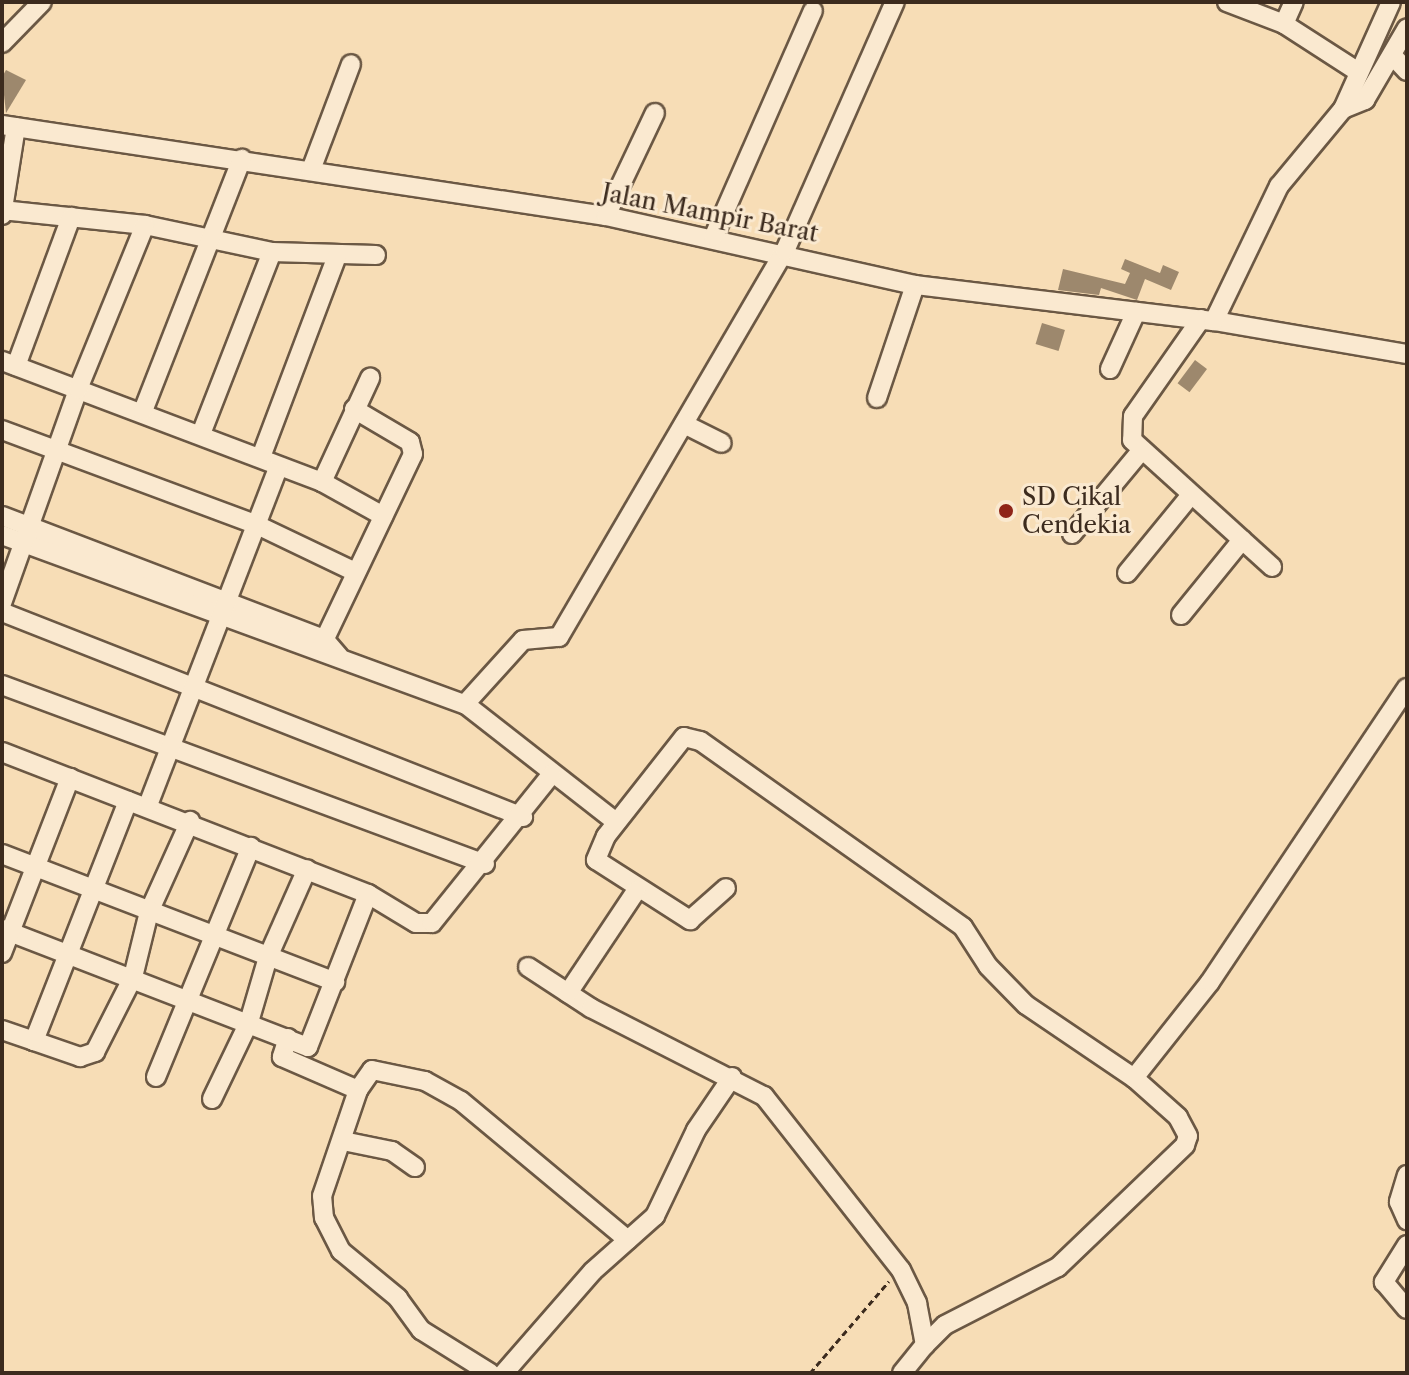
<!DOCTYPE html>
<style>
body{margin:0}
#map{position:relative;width:1409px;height:1375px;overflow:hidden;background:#f7ddb6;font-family:"Libre Caslon Text",serif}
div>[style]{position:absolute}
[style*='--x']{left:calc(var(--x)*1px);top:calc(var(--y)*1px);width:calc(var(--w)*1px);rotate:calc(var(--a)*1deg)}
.building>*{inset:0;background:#9d886d;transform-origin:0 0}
.path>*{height:3px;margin-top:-1.5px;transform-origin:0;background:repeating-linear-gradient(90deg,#3c2b1e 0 6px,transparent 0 10px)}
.roads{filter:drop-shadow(2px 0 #6b5844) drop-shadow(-2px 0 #6b5844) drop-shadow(0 2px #6b5844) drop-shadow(0 -2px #6b5844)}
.minor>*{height:18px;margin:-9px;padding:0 9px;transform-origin:9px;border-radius:9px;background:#fae9d0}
.dots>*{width:22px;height:22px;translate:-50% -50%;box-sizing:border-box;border:4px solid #fae9d0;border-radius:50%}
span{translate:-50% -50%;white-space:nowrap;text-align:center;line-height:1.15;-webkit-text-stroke:6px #fae9d0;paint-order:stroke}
.street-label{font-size:24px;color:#3c2b1e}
.poi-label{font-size:24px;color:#3c2b1e}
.left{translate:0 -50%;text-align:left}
.frame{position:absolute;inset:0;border:4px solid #3c2b1e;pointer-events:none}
</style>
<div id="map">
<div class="building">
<i style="clip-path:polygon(6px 70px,26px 80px,6px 113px,2px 77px)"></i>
<i style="clip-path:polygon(1125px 259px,1160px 273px,1163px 265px,1179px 272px,1171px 290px,1145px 279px,1137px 300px,1101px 288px,1099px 295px,1058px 290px,1063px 269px,1125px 284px,1130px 273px,1121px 269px)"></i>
<i style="left:1042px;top:323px;width:24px;height:22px;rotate:17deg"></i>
<i style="left:1195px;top:360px;width:15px;height:29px;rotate:37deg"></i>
</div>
<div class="path">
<i style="--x:810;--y:1373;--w:121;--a:-49.3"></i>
</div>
<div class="roads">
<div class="minor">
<i style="--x:1227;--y:2;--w:61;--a:21.1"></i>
<i style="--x:1284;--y:24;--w:87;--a:32.8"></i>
<i style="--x:1284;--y:24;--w:24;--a:-66"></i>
<i style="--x:2;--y:43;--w:57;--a:-45.7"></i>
<i style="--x:1392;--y:55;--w:22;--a:47"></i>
<i style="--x:1343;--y:109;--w:24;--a:-22"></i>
<i style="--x:1365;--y:100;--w:83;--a:-59.7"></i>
<i style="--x:2;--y:125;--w:611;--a:8.57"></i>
<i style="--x:606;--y:216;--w:317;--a:12.6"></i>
<i style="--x:915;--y:285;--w:301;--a:6.9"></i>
<i style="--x:1214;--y:321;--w:196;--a:9.7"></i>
<i style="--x:311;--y:170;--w:113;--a:-69.3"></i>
<i style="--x:2;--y:210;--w:144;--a:6"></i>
<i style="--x:145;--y:225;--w:130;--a:12"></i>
<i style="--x:272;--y:252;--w:104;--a:1.7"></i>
<i style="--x:2;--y:215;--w:89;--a:-81"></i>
<i style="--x:606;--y:216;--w:114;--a:-64.6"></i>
<i style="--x:714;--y:236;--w:246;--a:-66.3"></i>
<i style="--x:1201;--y:319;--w:118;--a:125"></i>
<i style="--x:1133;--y:416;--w:24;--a:92"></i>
<i style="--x:1132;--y:440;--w:189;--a:42.2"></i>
<i style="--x:1214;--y:321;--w:150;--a:-64.3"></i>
<i style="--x:1279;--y:186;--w:100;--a:-50.3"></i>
<i style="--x:1343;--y:109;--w:117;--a:-65.8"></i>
<i style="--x:2;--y:361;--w:342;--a:20.7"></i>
<i style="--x:322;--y:482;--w:70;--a:29.1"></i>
<i style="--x:16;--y:366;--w:159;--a:-69.7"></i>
<i style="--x:1110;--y:369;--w:63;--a:-65.5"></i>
<i style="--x:877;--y:398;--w:119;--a:-71.4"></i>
<i style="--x:143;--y:411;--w:271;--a:-68.6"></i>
<i style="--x:684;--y:424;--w:42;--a:26.6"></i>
<i style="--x:2;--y:430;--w:270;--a:20.4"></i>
<i style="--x:255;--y:524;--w:111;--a:25.6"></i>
<i style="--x:201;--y:434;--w:195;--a:-68.7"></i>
<i style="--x:261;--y:457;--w:215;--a:-69.3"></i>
<i style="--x:322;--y:482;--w:115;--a:-65.2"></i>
<i style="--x:2;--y:516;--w:345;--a:20.9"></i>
<i style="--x:324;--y:639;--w:23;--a:49"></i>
<i style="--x:1072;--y:534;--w:107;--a:-50.3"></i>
<i style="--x:2;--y:535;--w:493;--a:20.1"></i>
<i style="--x:465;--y:704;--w:192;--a:38"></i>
<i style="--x:1127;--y:573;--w:99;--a:-50.7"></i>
<i style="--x:2;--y:603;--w:227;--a:-70.4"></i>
<i style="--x:78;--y:389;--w:177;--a:-67.8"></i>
<i style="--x:2;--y:612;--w:560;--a:21.48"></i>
<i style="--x:1181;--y:615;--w:97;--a:-50.9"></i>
<i style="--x:320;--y:649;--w:216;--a:-64.5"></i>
<i style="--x:413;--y:454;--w:12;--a:-104"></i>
<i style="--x:410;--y:442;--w:65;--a:-149.5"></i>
<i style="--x:2;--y:685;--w:515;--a:20.33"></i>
<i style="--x:465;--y:704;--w:86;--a:-47.8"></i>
<i style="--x:523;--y:640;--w:36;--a:-5"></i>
<i style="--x:559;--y:637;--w:447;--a:-59.7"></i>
<i style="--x:785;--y:251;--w:272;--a:-66.2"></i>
<i style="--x:2;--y:752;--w:393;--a:21.2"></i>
<i style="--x:128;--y:801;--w:258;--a:111.4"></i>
<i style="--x:34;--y:1041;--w:49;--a:19.2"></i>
<i style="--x:80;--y:1057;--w:16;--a:-18"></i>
<i style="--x:95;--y:1052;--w:84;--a:-63.1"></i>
<i style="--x:133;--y:977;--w:67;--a:-76.2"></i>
<i style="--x:149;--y:912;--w:100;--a:-65.7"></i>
<i style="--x:148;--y:805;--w:363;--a:-68.9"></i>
<i style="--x:2;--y:854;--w:357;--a:21"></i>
<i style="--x:2;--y:929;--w:328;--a:21.1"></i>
<i style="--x:308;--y:1047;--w:164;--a:-68.6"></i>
<i style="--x:368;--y:894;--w:56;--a:31.1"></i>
<i style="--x:416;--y:923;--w:16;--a:0"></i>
<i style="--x:432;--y:923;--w:191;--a:-51.2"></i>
<i style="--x:2;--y:953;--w:188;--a:-68.8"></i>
<i style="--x:528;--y:967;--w:75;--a:33.1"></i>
<i style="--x:591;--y:1008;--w:194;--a:27"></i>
<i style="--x:764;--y:1096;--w:221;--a:51.8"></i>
<i style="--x:901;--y:1270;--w:37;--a:64"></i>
<i style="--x:917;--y:1303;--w:43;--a:79.2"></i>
<i style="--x:925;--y:1345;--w:28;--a:-45"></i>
<i style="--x:945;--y:1325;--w:127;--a:-27.2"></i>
<i style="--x:1058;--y:1267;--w:176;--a:-43.8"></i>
<i style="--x:1185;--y:1145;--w:9;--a:-72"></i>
<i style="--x:1188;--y:1136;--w:21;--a:-118"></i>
<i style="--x:1178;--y:1117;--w:59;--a:-138.4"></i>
<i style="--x:1134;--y:1078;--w:130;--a:-145.9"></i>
<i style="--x:1026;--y:1005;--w:54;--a:-134.3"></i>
<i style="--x:988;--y:966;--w:46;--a:-122.7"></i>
<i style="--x:963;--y:927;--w:322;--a:-144.7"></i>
<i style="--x:700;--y:741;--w:16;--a:-166"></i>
<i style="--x:684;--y:737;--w:126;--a:128.2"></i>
<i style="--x:606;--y:836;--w:26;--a:113"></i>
<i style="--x:596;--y:860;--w:112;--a:32.6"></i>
<i style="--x:690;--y:920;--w:48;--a:-41.6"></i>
<i style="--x:568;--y:993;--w:123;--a:-56.3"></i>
<i style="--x:2;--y:1030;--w:34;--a:19"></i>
<i style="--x:288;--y:1038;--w:20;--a:108"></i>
<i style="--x:282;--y:1057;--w:83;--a:23.5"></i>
<i style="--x:156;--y:1077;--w:249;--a:-67.6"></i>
<i style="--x:1134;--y:1078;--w:122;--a:-51.6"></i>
<i style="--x:1210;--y:982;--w:354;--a:-56.2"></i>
<i style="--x:212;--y:1099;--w:85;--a:-64.3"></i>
<i style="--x:249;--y:1022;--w:68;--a:-73.7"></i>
<i style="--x:268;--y:957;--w:96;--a:-66.1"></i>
<i style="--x:343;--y:1141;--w:50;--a:11.5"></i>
<i style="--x:392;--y:1151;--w:28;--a:35"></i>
<i style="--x:1407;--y:1175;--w:28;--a:107"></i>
<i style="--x:1399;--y:1202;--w:20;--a:66"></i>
<i style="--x:1407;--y:1245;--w:44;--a:121.9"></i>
<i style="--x:1384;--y:1282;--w:35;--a:50"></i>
<i style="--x:490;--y:1373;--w:81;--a:-148.1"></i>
<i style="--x:421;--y:1330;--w:39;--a:-126"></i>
<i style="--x:398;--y:1298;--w:74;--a:-140.5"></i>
<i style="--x:341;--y:1251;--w:37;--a:-117"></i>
<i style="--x:324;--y:1218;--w:22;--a:-95"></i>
<i style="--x:322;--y:1196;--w:112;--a:-71.2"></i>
<i style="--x:358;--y:1090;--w:24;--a:-55"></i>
<i style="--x:372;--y:1070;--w:54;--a:11.7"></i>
<i style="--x:425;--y:1081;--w:41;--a:29.1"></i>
<i style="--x:461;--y:1101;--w:217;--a:39.8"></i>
<i style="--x:504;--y:1373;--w:135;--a:-48.9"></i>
<i style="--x:593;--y:1271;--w:83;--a:-41.6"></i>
<i style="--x:655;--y:1216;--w:95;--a:-64.5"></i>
<i style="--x:696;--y:1130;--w:64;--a:-55.8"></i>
<i style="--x:902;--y:1373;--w:36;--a:-51"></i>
</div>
</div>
<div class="dots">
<i style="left:1006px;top:511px;background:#8f2418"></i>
</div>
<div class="street-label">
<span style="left:710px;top:213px;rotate:11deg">Jalan Mampir Barat</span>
</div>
<div class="poi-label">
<span class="left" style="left:1022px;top:511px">SD Cikal<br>Cendekia</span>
</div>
<div class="frame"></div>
</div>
